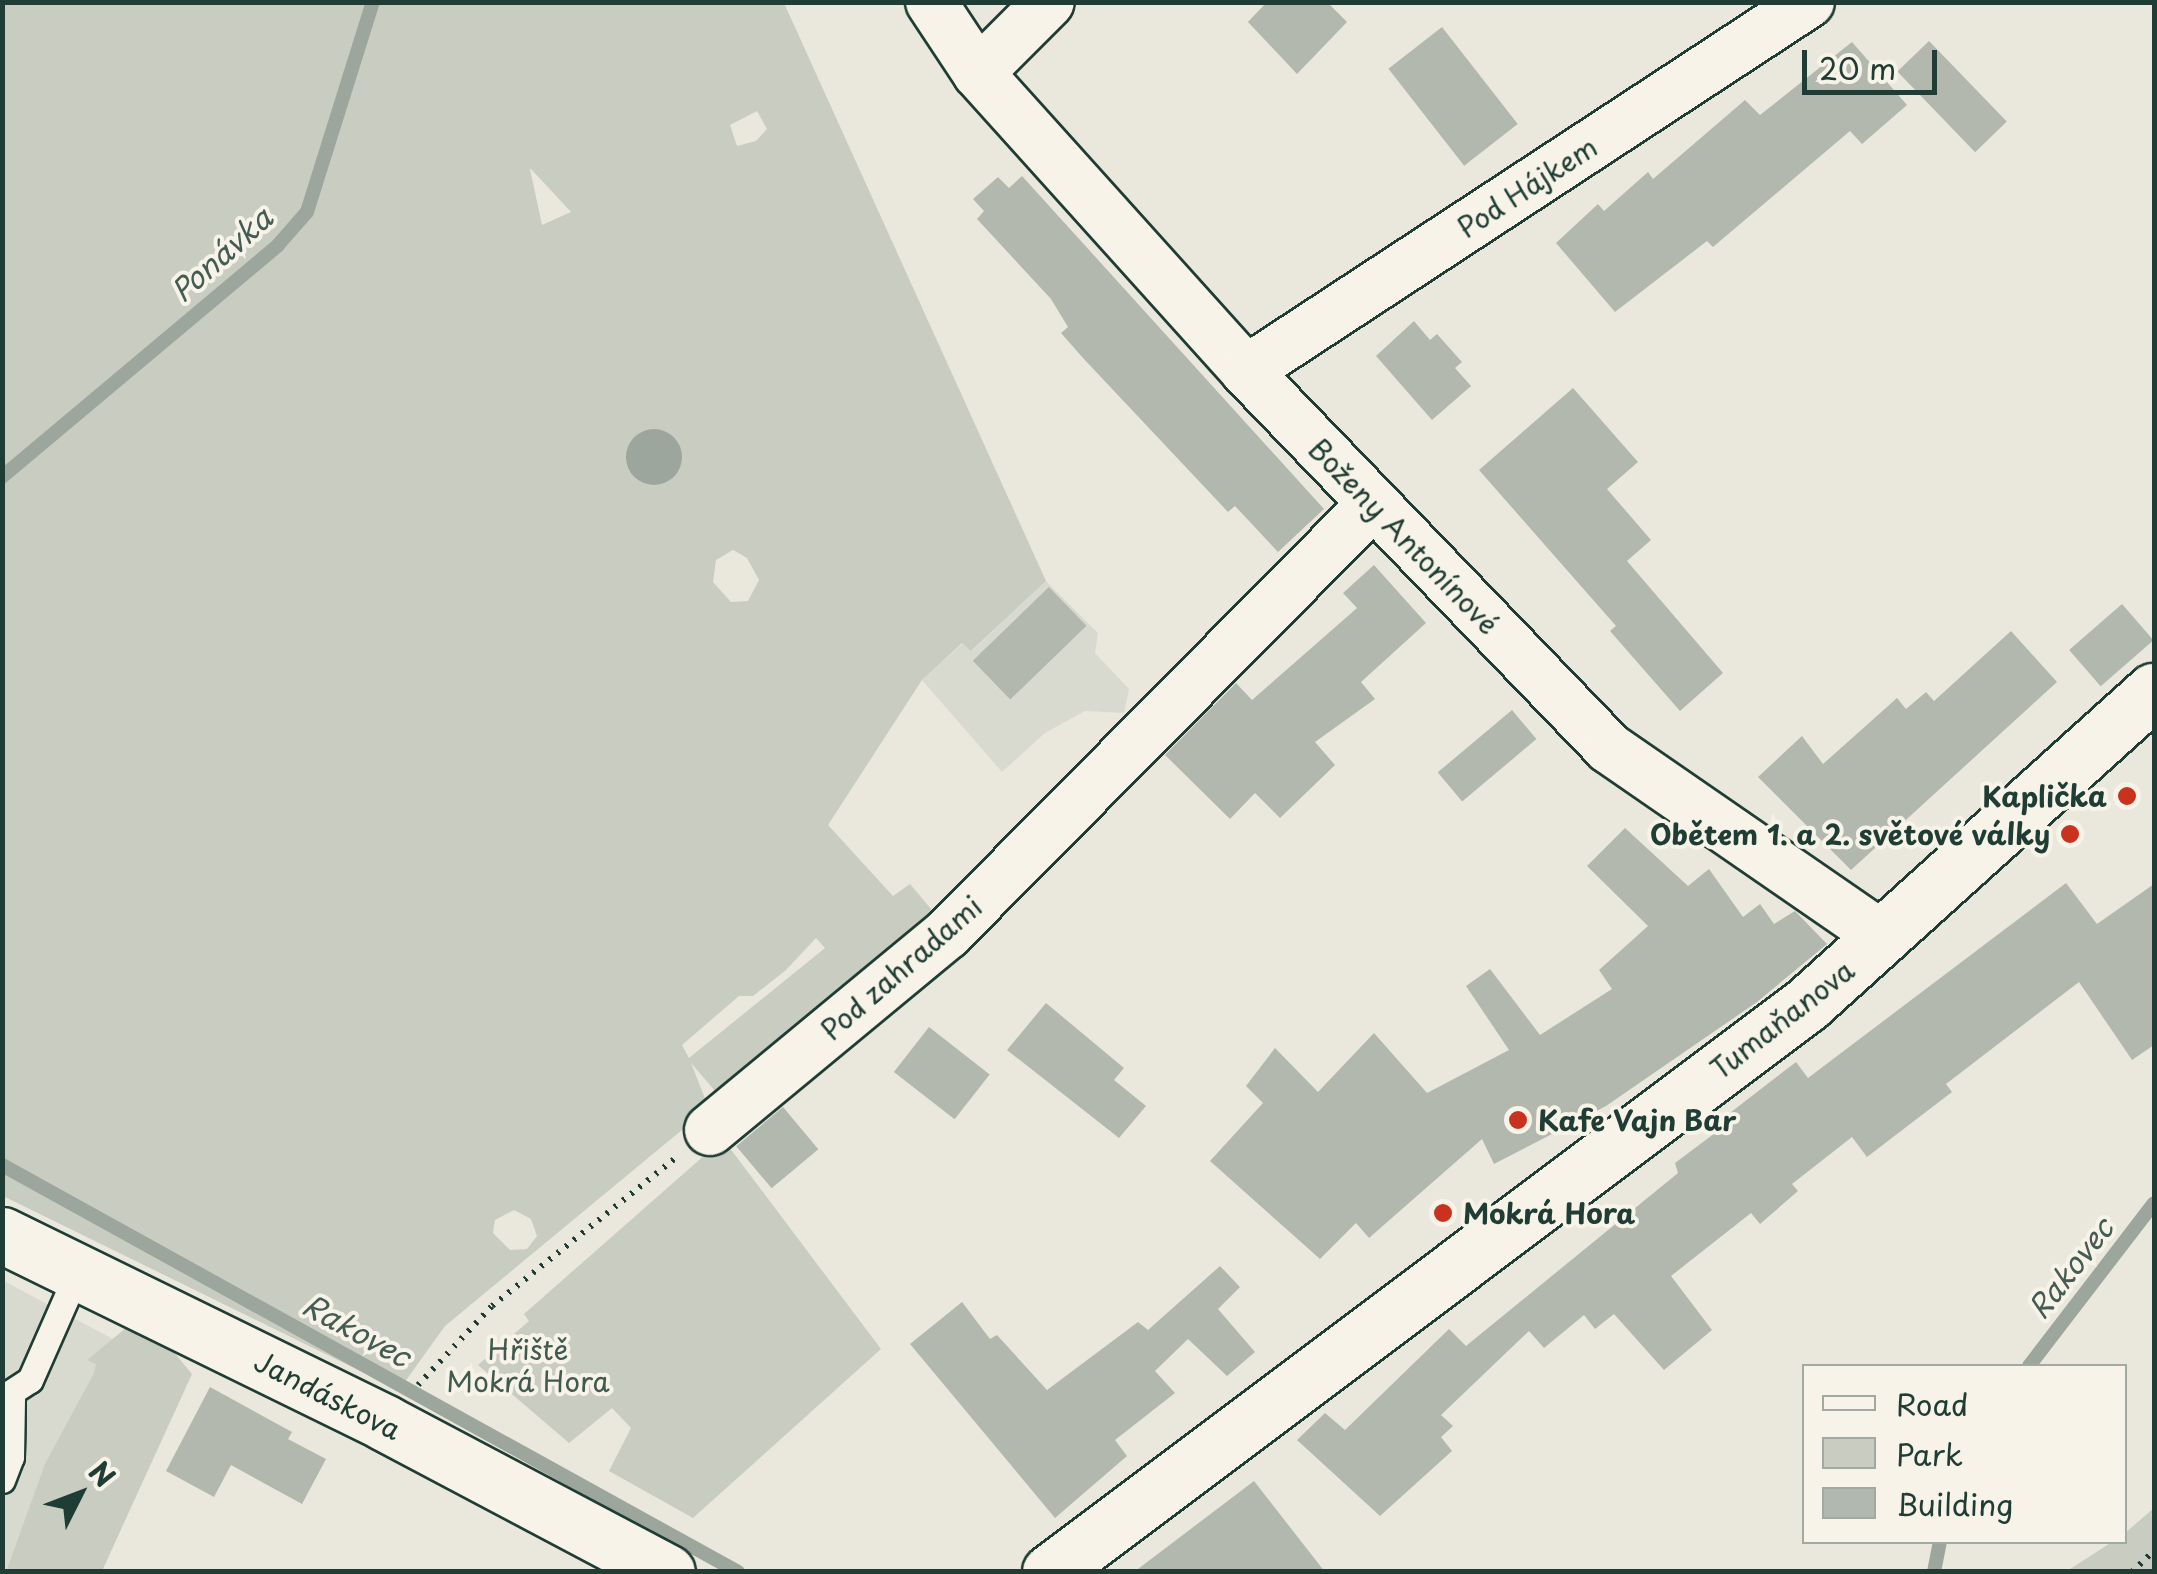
<!DOCTYPE html>
<meta charset="utf-8">
<style>
body{margin:0}
#map{position:relative;width:2157px;height:1574px;overflow:hidden;background:#eae8dd;font-family:"Playpen Sans",sans-serif}
div>[style]{position:absolute}
[style*='--x']{left:calc(var(--x)*1px);top:calc(var(--y)*1px);width:calc(var(--w)*1px);rotate:calc(var(--a)*1deg)}
.built>*{inset:0;background:#d9dacf}
.green>*{inset:0;background:#c8ccc1}
.water>*{inset:0;background:#9ca69c}
.round{border-radius:50%}
.stream>*{height:14px;margin:-7px;padding:0 7px;transform-origin:7px;border-radius:7px;background:#9ca69c}
.building>*{inset:0;background:#b2b8ae;transform-origin:0 0}
.path>*{height:6px;margin-top:-3px;transform-origin:0;background:repeating-linear-gradient(90deg,#1f3d34 0 2.5px,transparent 0 10.5px)}
.roads{filter:drop-shadow(2px 0 #1f3d34) drop-shadow(-2px 0 #1f3d34) drop-shadow(0 2px #1f3d34) drop-shadow(0 -2px #1f3d34)}
.service>*{height:25px;margin:-12.5px;padding:0 12.5px;transform-origin:12.5px;border-radius:12.5px;background:#f7f3e8}
.minor>*{height:50px;margin:-25px;padding:0 25px;transform-origin:25px;border-radius:25px;background:#f7f3e8}
.tertiary>*{height:55px;margin:-27.5px;padding:0 27.5px;transform-origin:27.5px;border-radius:27.5px;background:#f7f3e8}
.dots>*{width:28px;height:28px;translate:-50% -50%;box-sizing:border-box;border:5px solid #f7f3e8;border-radius:50%}
span{translate:-50% -50%;white-space:nowrap;text-align:center;line-height:1.15;-webkit-text-stroke:8px #f7f3e8;paint-order:stroke}
.street-label{font-size:28px;color:#1f3d34}
.poi-label{font-size:28px;color:#1f3d34;font-weight:700}
.right{translate:-100% -50%;text-align:right}
.left{translate:0 -50%;text-align:left}
.park-label{font-size:28px;color:#415a50}
.water-label{font-size:30px;color:#445c53;font-style:italic}
.frame{position:absolute;inset:0;border:5px solid #1f3d34;pointer-events:none}
.legend{position:absolute;left:1802px;top:1364px;width:325px;height:180px;box-sizing:border-box;background:#f7f3e8;border:2px solid #a1aaa0;margin:0;padding:12px 18px;list-style:none;font-size:30px;color:#1f3d34}
.legend li{display:flex;align-items:center;gap:20px;height:50px}
.legend b{width:50px;border:2px solid #a1aaa0}
.north{position:absolute;left:30px;top:1444px;width:100px;height:100px;-webkit-text-stroke:8px #f7f3e8;paint-order:stroke;rotate:48deg;font-size:28px;font-weight:700;line-height:40px;text-align:center;color:#1f3d34}
.north::after{content:'';display:block;margin:auto;width:35px;height:45px;background:#1f3d34;clip-path:polygon(50% 0,100% 100%,50% 72%,0 100%)}
.scale{position:absolute;left:1802px;top:50px;width:135px;height:45px;box-sizing:border-box;border:5px solid #1f3d34;border-top:0;padding-left:12px;font-size:30px;line-height:35px;white-space:nowrap;color:#1f3d34;-webkit-text-stroke:8px #f7f3e8;paint-order:stroke}
</style>
<div id="map">
<div class="built">
<i style="clip-path:polygon(1046px 581px,1098px 633px,1095px 653px,1129px 689px,1124px 713px,1085px 711px,1045px 733px,1002px 772px,922px 680px,963px 643px,972px 651px)"></i>
<i style="clip-path:polygon(2px 1280px,188px 1379px,102px 1571px,3px 1571px)"></i>
</div>
<div class="green">
<i style="clip-path:polygon(evenodd,2px 3px,784px 3px,1046px 581px,971px 651px,962px 643px,922px 680px,828px 825px,893px 896px,910px 884px,936px 915px,721px 1098px,691px 1063px,706px 1101px,700px 1115px,445px 1326px,399px 1390px,3px 1196px,2px 3px,757px 111px,767px 129px,756px 141px,737px 146px,730px 125px,757px 111px,2px 3px,530px 169px,531px 169px,571px 212px,542px 225px,530px 169px,2px 3px,733px 550px,747px 558px,759px 580px,748px 601px,731px 602px,713px 582px,716px 560px,733px 550px,2px 3px,816px 938px,825px 948px,689px 1058px,682px 1045px,739px 996px,753px 996px,786px 970px,816px 938px,2px 3px,514px 1210px,531px 1219px,537px 1236px,527px 1249px,510px 1250px,493px 1233px,495px 1220px,514px 1210px)"></i>
<i style="clip-path:polygon(723px 1139px,881px 1349px,693px 1518px,609px 1471px,631px 1428px,612px 1408px,569px 1443px,478px 1365px,529px 1321px,524px 1314px)"></i>
<i style="clip-path:polygon(132px 1323px,162px 1338px,192px 1374px,102px 1571px,6px 1572px,45px 1464px,94px 1373px,96px 1364px,87px 1360px)"></i>
<i style="clip-path:polygon(2154px 1508px,2154px 1571px,2067px 1571px,2112px 1542px,2124px 1542px,2125px 1533px)"></i>
</div>
<div class="water">
<i class="round" style="left:626px;top:429px;width:56px;height:56px"></i>
</div>
<div class="stream">
<i style="--x:2;--y:477;--w:361;--a:-40"></i>
<i style="--x:278;--y:245;--w:44;--a:-48.7"></i>
<i style="--x:307;--y:212;--w:220;--a:-72.6"></i>
<i style="--x:2;--y:1165;--w:841;--a:28.94"></i>
<i style="--x:2029;--y:1366;--w:205;--a:-52.5"></i>
<i style="--x:1934;--y:1572;--w:31;--a:-79"></i>
</div>
<div class="building">
<i style="clip-path:polygon(1267px 2px,1327px 2px,1347px 22px,1297px 74px,1248px 22px)"></i>
<i style="left:1442px;top:27px;width:123px;height:68px;rotate:52deg"></i>
<i style="left:1929px;top:41px;width:112px;height:44px;rotate:46deg"></i>
<i style="clip-path:polygon(1852px 42px,1907px 105px,1862px 144px,1850px 131px,1713px 247px,1707px 241px,1615px 312px,1556px 243px,1598px 204px,1604px 211px,1648px 172px,1653px 179px,1745px 100px,1760px 115px)"></i>
<i style="clip-path:polygon(1022px 176px,1324px 509px,1278px 552px,1235px 506px,1228px 512px,1083px 358px,1061px 333px,1068px 327px,1051px 299px,977px 219px,984px 211px,973px 199px,998px 177px,1009px 188px)"></i>
<i style="clip-path:polygon(1414px 321px,1430px 340px,1437px 334px,1462px 362px,1455px 368px,1471px 386px,1432px 420px,1376px 356px)"></i>
<i style="clip-path:polygon(1573px 388px,1638px 462px,1607px 489px,1651px 540px,1627px 561px,1723px 673px,1680px 711px,1610px 631px,1616px 626px,1479px 470px)"></i>
<i style="clip-path:polygon(1374px 565px,1426px 623px,1361px 682px,1375px 699px,1315px 742px,1335px 765px,1280px 818px,1255px 793px,1230px 819px,1165px 755px,1236px 683px,1252px 700px,1357px 608px,1343px 593px)"></i>
<i style="left:1049px;top:587px;width:54px;height:106px;rotate:46deg"></i>
<i style="left:2122px;top:604px;width:48px;height:70px;rotate:49deg"></i>
<i style="clip-path:polygon(2011px 631px,2057px 682px,1851px 870px,1758px 777px,1802px 736px,1823px 764px,1897px 698px,1906px 709px,1926px 692px,1934px 701px)"></i>
<i style="left:1512px;top:710px;width:38px;height:97px;rotate:50deg"></i>
<i style="clip-path:polygon(1625px 828px,1688px 886px,1709px 869px,1743px 917px,1760px 904px,1774px 924px,1795px 911px,1827px 944px,1757px 1002px,1606px 1106px,1494px 1164px,1482px 1139px,1369px 1238px,1356px 1223px,1320px 1259px,1210px 1161px,1263px 1103px,1246px 1086px,1275px 1048px,1318px 1092px,1374px 1033px,1427px 1093px,1509px 1050px,1466px 986px,1490px 969px,1540px 1035px,1612px 989px,1599px 970px,1648px 926px,1587px 866px)"></i>
<i style="clip-path:polygon(2066px 883px,2097px 924px,2154px 884px,2154px 1045px,2132px 1060px,2079px 982px,1946px 1084px,1952px 1092px,1867px 1157px,1852px 1137px,1792px 1184px,1798px 1191px,1760px 1224px,1751px 1213px,1671px 1276px,1712px 1330px,1664px 1370px,1614px 1314px,1595px 1329px,1584px 1315px,1544px 1348px,1529px 1331px,1441px 1415px,1453px 1426px,1441px 1437px,1452px 1451px,1380px 1516px,1297px 1440px,1325px 1413px,1345px 1430px,1449px 1329px,1466px 1346px,1678px 1173px,1675px 1163px,1715px 1133px,1711px 1128px,1735px 1109px,1796px 1062px,1808px 1078px)"></i>
<i style="clip-path:polygon(1046px 1003px,1124px 1068px,1114px 1080px,1146px 1106px,1119px 1138px,1007px 1050px)"></i>
<i style="left:929px;top:1027px;width:77px;height:57px;rotate:38deg"></i>
<i style="left:783px;top:1107px;width:55px;height:61px;rotate:50deg"></i>
<i style="clip-path:polygon(1220px 1266px,1240px 1287px,1218px 1309px,1255px 1352px,1227px 1376px,1188px 1339px,1155px 1371px,1175px 1393px,1115px 1440px,1127px 1456px,1055px 1518px,910px 1344px,962px 1302px,990px 1339px,997px 1335px,1047px 1390px,1138px 1322px,1148px 1330px)"></i>
<i style="clip-path:polygon(210px 1387px,292px 1432px,288px 1439px,326px 1459px,302px 1504px,231px 1465px,214px 1497px,166px 1471px)"></i>
<i style="clip-path:polygon(1254px 1481px,1325px 1572px,1134px 1572px)"></i>
</div>
<div class="path">
<i style="--x:418;--y:1385;--w:108;--a:-46.9"></i>
<i style="--x:492;--y:1306;--w:234;--a:-38.9"></i>
<i style="--x:2132;--y:1572;--w:30;--a:-44"></i>
</div>
<div class="roads">
<div class="service">
<i style="--x:2;--y:1398;--w:33;--a:-33"></i>
<i style="--x:30;--y:1380;--w:119;--a:-66.2"></i>
<i style="--x:2;--y:1480;--w:25;--a:-69"></i>
<i style="--x:11;--y:1457;--w:60;--a:-89"></i>
</div>
<div class="minor">
<i style="--x:931;--y:2;--w:85;--a:56.5"></i>
<i style="--x:978;--y:73;--w:401;--a:48"></i>
<i style="--x:1246;--y:371;--w:523;--a:46.08"></i>
<i style="--x:1609;--y:748;--w:334;--a:34.6"></i>
<i style="--x:978;--y:73;--w:100;--a:-45"></i>
<i style="--x:1246;--y:371;--w:673;--a:-33.24"></i>
<i style="--x:710;--y:1130;--w:308;--a:-39.6"></i>
<i style="--x:947;--y:934;--w:605;--a:-45.27"></i>
</div>
<div class="tertiary">
<i style="--x:2;--y:1235;--w:427;--a:26.1"></i>
<i style="--x:385;--y:1423;--w:319;--a:27.9"></i>
<i style="--x:1050;--y:1572;--w:946;--a:-36.88"></i>
<i style="--x:1807;--y:1004;--w:467;--a:-42.1"></i>
</div>
</div>
<div class="dots">
<i style="left:2127px;top:796px;background:#c8321e"></i>
<i style="left:2070px;top:834px;background:#c8321e"></i>
<i style="left:1518px;top:1120px;background:#c8321e"></i>
<i style="left:1443px;top:1213px;background:#c8321e"></i>
</div>
<div class="street-label">
<span style="left:1527px;top:187px;rotate:-33deg">Pod Hájkem</span>
<span style="left:1404px;top:536px;rotate:46deg">Boženy Antonínové</span>
<span style="left:901px;top:968px;rotate:-41deg">Pod zahradami</span>
<span style="left:1782px;top:1019px;rotate:-38deg">Tumaňanova</span>
<span style="left:328px;top:1395px;rotate:27deg">Jandáskova</span>
</div>
<div class="poi-label">
<span class="right" style="left:2107px;top:796px">Kaplička</span>
<span class="right" style="left:2050px;top:834px">Obětem 1. a 2. světové války</span>
<span class="left" style="left:1538px;top:1120px">Kafe Vajn Bar</span>
<span class="left" style="left:1463px;top:1213px">Mokrá Hora</span>
</div>
<div class="park-label">
<span style="left:528px;top:1365px">Hřiště<br>Mokrá Hora</span>
</div>
<div class="water-label">
<span style="left:221px;top:254px;rotate:-42deg">Ponávka</span>
<span style="left:2070px;top:1268px;rotate:-52deg">Rakovec</span>
<span style="left:357px;top:1330px;rotate:29deg">Rakovec</span>
</div>
<div class="frame"></div>
<ul class="legend">
<li><b style="height:12px;background:#f7f3e8"></b>Road</li>
<li><b style="height:28px;background:#c8ccc1"></b>Park</li>
<li><b style="height:28px;background:#b2b8ae"></b>Building</li>
</ul>
<div class="north">N</div>
<div class="scale">20 m</div>
</div>
